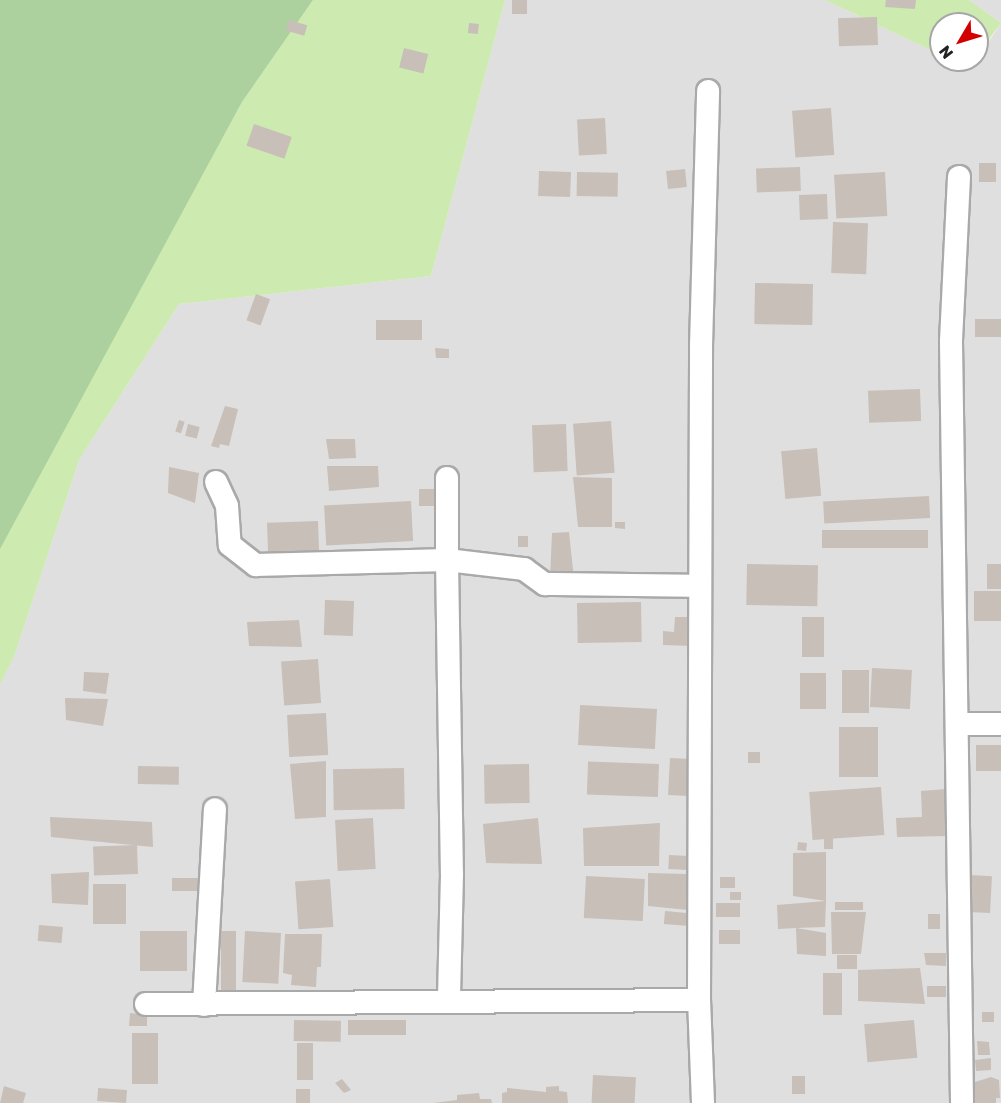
<!DOCTYPE html>
<style>
body{margin:0}
#map{position:relative;width:1001px;height:1103px;overflow:hidden;background:#f2efe9;font-family:Rubik,sans-serif}
div>[style]{position:absolute}
[style*='--x']{left:calc(var(--x)*1px);top:calc(var(--y)*1px);width:calc(var(--w)*1px);rotate:calc(var(--a)*1deg)}
.residential>*{inset:0;background:#e0dfdf}
.grass>*{inset:0;background:#cdebb0}
.forest>*{inset:0;background:#add19e}
.building>*{inset:0;background:#c7bfb8;transform-origin:0 0}
.roads{filter:drop-shadow(2px 0 #a9a9a9) drop-shadow(-2px 0 #a9a9a9) drop-shadow(0 2px #a9a9a9) drop-shadow(0 -2px #a9a9a9)}
.street>*{height:22px;margin:-11px;padding:0 11px;transform-origin:11px;border-radius:11px;background:#fff}
span{translate:-50% -50%;white-space:nowrap;text-align:center;line-height:1.15;-webkit-text-stroke:6px #fff;paint-order:stroke}
.north{position:absolute;left:929px;top:12px;width:60px;height:60px;box-sizing:border-box;background:#fff;border:2px solid #a7a7a7;border-radius:50%;rotate:232deg;font-size:16px;font-weight:700;line-height:24px;text-align:center;color:#222}
.north::after{content:'';display:block;margin:auto;width:21px;height:27px;background:#d40000;clip-path:polygon(50% 0,100% 100%,50% 72%,0 100%)}
</style>
<div id="map">
<div class="residential">
<i style="clip-path:polygon(505px 0,825px 0,941px 55px,941px 60px,967px 67px,977px 60px,1001px 23px,969px 0,1001px 0,1001px 1103px,0 1103px,0 685px,14px 657px,79px 460px,179px 304px,431px 276px)"></i>
</div>
<div class="grass">
<i style="clip-path:polygon(313px 0,505px 0,431px 276px,179px 304px,79px 460px,14px 657px,0 685px,0 549px,3px 541px,242px 102px)"></i>
<i style="clip-path:polygon(825px 0,969px 0,1001px 23px,977px 55px,977px 24px,941px 24px,941px 55px)"></i>
</div>
<div class="forest">
<i style="clip-path:polygon(0 0,313px 0,242px 102px,0 549px)"></i>
</div>
<div class="building">
<i style="left:512px;top:0;width:15px;height:14px"></i>
<i style="clip-path:polygon(886px 0,916px 0,915px 9px,885px 7px)"></i>
<i style="left:877px;top:17px;width:28px;height:39px;rotate:88deg"></i>
<i style="left:289px;top:20px;width:19px;height:11px;rotate:16deg"></i>
<i style="left:469px;top:23px;width:10px;height:10px;rotate:6deg"></i>
<i style="left:404px;top:48px;width:25px;height:20px;rotate:14deg"></i>
<i style="left:831px;top:108px;width:47px;height:39px;rotate:86deg"></i>
<i style="left:605px;top:118px;width:36px;height:28px;rotate:87deg"></i>
<i style="left:254px;top:124px;width:40px;height:23px;rotate:19deg"></i>
<i style="left:979px;top:163px;width:17px;height:19px"></i>
<i style="left:800px;top:167px;width:24px;height:44px;rotate:88deg"></i>
<i style="left:685px;top:169px;width:18px;height:19px;rotate:84deg"></i>
<i style="left:539px;top:171px;width:32px;height:25px;rotate:2deg"></i>
<i style="left:577px;top:172px;width:41px;height:24px;rotate:1deg"></i>
<i style="left:885px;top:172px;width:44px;height:51px;rotate:87deg"></i>
<i style="left:827px;top:194px;width:25px;height:28px;rotate:88deg"></i>
<i style="left:833px;top:222px;width:35px;height:51px;rotate:2deg"></i>
<i style="left:755px;top:283px;width:58px;height:41px;rotate:1deg"></i>
<i style="left:256px;top:294px;width:15px;height:28px;rotate:20deg"></i>
<i style="left:1001px;top:319px;width:18px;height:26px;rotate:90deg"></i>
<i style="left:422px;top:320px;width:20px;height:46px;rotate:90deg"></i>
<i style="clip-path:polygon(435px 348px,449px 349px,449px 358px,436px 358px)"></i>
<i style="left:920px;top:389px;width:32px;height:52px;rotate:88deg"></i>
<i style="clip-path:polygon(225px 406px,238px 409px,229px 446px,220px 444px,219px 448px,211px 446px)"></i>
<i style="left:179px;top:420px;width:6px;height:12px;rotate:18deg"></i>
<i style="left:611px;top:421px;width:52px;height:38px;rotate:86deg"></i>
<i style="left:188px;top:424px;width:12px;height:12px;rotate:14deg"></i>
<i style="left:566px;top:424px;width:47px;height:34px;rotate:88deg"></i>
<i style="clip-path:polygon(326px 439px,355px 439px,356px 458px,329px 459px)"></i>
<i style="left:817px;top:448px;width:48px;height:36px;rotate:85deg"></i>
<i style="clip-path:polygon(327px 466px,378px 466px,379px 487px,329px 491px)"></i>
<i style="clip-path:polygon(169px 467px,199px 473px,195px 503px,168px 493px)"></i>
<i style="clip-path:polygon(573px 477px,612px 478px,612px 527px,578px 527px)"></i>
<i style="left:419px;top:489px;width:15px;height:17px"></i>
<i style="left:929px;top:496px;width:22px;height:106px;rotate:87deg"></i>
<i style="left:411px;top:501px;width:40px;height:87px;rotate:87deg"></i>
<i style="left:318px;top:521px;width:32px;height:51px;rotate:88deg"></i>
<i style="clip-path:polygon(615px 522px,625px 522px,625px 529px,615px 528px)"></i>
<i style="left:928px;top:530px;width:18px;height:106px;rotate:90deg"></i>
<i style="clip-path:polygon(569px 532px,574px 579px,550px 580px,552px 533px)"></i>
<i style="left:518px;top:536px;width:10px;height:11px"></i>
<i style="left:747px;top:564px;width:71px;height:41px;rotate:1deg"></i>
<i style="left:1001px;top:564px;width:25px;height:14px;rotate:90deg"></i>
<i style="left:1001px;top:591px;width:30px;height:27px;rotate:90deg"></i>
<i style="left:354px;top:601px;width:35px;height:29px;rotate:92deg"></i>
<i style="left:641px;top:602px;width:40px;height:64px;rotate:89deg"></i>
<i style="clip-path:polygon(675px 617px,694px 617px,693px 646px,663px 645px,663px 631px,674px 632px)"></i>
<i style="left:802px;top:617px;width:22px;height:40px"></i>
<i style="clip-path:polygon(299px 620px,302px 647px,249px 646px,247px 622px)"></i>
<i style="left:318px;top:659px;width:44px;height:37px;rotate:86deg"></i>
<i style="left:872px;top:668px;width:40px;height:39px;rotate:3deg"></i>
<i style="left:869px;top:670px;width:43px;height:27px;rotate:90deg"></i>
<i style="clip-path:polygon(84px 672px,109px 673px,106px 694px,83px 691px)"></i>
<i style="left:826px;top:673px;width:36px;height:26px;rotate:90deg"></i>
<i style="clip-path:polygon(65px 698px,108px 699px,103px 726px,66px 720px)"></i>
<i style="left:657px;top:709px;width:40px;height:77px;rotate:93deg"></i>
<i style="left:326px;top:713px;width:42px;height:39px;rotate:87deg"></i>
<i style="left:839px;top:727px;width:39px;height:50px"></i>
<i style="left:976px;top:745px;width:25px;height:26px"></i>
<i style="left:748px;top:752px;width:12px;height:11px"></i>
<i style="left:670px;top:758px;width:20px;height:37px;rotate:3deg"></i>
<i style="clip-path:polygon(326px 761px,326px 817px,295px 819px,290px 764px)"></i>
<i style="left:529px;top:764px;width:39px;height:45px;rotate:89deg"></i>
<i style="left:659px;top:764px;width:33px;height:71px;rotate:92deg"></i>
<i style="left:138px;top:766px;width:41px;height:18px;rotate:1deg"></i>
<i style="left:404px;top:768px;width:41px;height:71px;rotate:89deg"></i>
<i style="left:881px;top:787px;width:48px;height:72px;rotate:86deg"></i>
<i style="clip-path:polygon(946px 789px,948px 836px,897px 837px,896px 818px,922px 817px,921px 791px)"></i>
<i style="clip-path:polygon(50px 817px,152px 822px,153px 847px,51px 837px)"></i>
<i style="left:373px;top:818px;width:51px;height:38px;rotate:87deg"></i>
<i style="clip-path:polygon(538px 818px,542px 864px,486px 863px,483px 824px)"></i>
<i style="clip-path:polygon(660px 823px,659px 866px,584px 866px,583px 828px)"></i>
<i style="left:824px;top:837px;width:9px;height:12px"></i>
<i style="left:798px;top:842px;width:9px;height:8px;rotate:6deg"></i>
<i style="left:137px;top:845px;width:29px;height:44px;rotate:88deg"></i>
<i style="clip-path:polygon(826px 852px,826px 901px,825px 927px,796px 928px,826px 933px,826px 956px,797px 954px,796px 928px,778px 929px,777px 905px,826px 901px,793px 896px,793px 853px)"></i>
<i style="left:669px;top:855px;width:20px;height:14px;rotate:3deg"></i>
<i style="clip-path:polygon(89px 872px,88px 905px,52px 903px,51px 874px)"></i>
<i style="clip-path:polygon(648px 873px,686px 874px,688px 910px,648px 906px)"></i>
<i style="left:970px;top:875px;width:22px;height:37px;rotate:3deg"></i>
<i style="left:586px;top:876px;width:59px;height:42px;rotate:3deg"></i>
<i style="left:720px;top:877px;width:15px;height:11px"></i>
<i style="left:172px;top:878px;width:26px;height:13px"></i>
<i style="left:330px;top:879px;width:48px;height:35px;rotate:86deg"></i>
<i style="left:93px;top:884px;width:33px;height:40px"></i>
<i style="left:730px;top:892px;width:11px;height:8px"></i>
<i style="left:835px;top:902px;width:28px;height:8px"></i>
<i style="left:716px;top:903px;width:24px;height:14px"></i>
<i style="left:665px;top:911px;width:22px;height:13px;rotate:5deg"></i>
<i style="clip-path:polygon(831px 912px,866px 912px,861px 954px,832px 954px)"></i>
<i style="left:928px;top:914px;width:12px;height:15px"></i>
<i style="left:39px;top:925px;width:24px;height:16px;rotate:5deg"></i>
<i style="left:740px;top:930px;width:14px;height:21px;rotate:90deg"></i>
<i style="left:140px;top:931px;width:47px;height:40px"></i>
<i style="left:221px;top:931px;width:15px;height:62px"></i>
<i style="left:245px;top:931px;width:36px;height:51px;rotate:3deg"></i>
<i style="clip-path:polygon(285px 934px,322px 934px,321px 967px,317px 967px,316px 987px,291px 985px,292px 975px,283px 973px)"></i>
<i style="clip-path:polygon(924px 953px,946px 953px,946px 966px,926px 965px)"></i>
<i style="left:837px;top:955px;width:20px;height:14px"></i>
<i style="clip-path:polygon(920px 968px,925px 1004px,858px 1001px,858px 970px)"></i>
<i style="left:823px;top:973px;width:19px;height:42px"></i>
<i style="left:927px;top:986px;width:19px;height:11px"></i>
<i style="left:982px;top:1012px;width:12px;height:10px"></i>
<i style="clip-path:polygon(130px 1013px,147px 1015px,147px 1026px,129px 1026px)"></i>
<i style="left:294px;top:1020px;width:47px;height:21px;rotate:1deg"></i>
<i style="left:348px;top:1020px;width:58px;height:15px"></i>
<i style="left:914px;top:1020px;width:38px;height:50px;rotate:85deg"></i>
<i style="left:158px;top:1033px;width:51px;height:26px;rotate:90deg"></i>
<i style="clip-path:polygon(977px 1041px,989px 1042px,990px 1055px,978px 1055px)"></i>
<i style="left:297px;top:1043px;width:16px;height:37px"></i>
<i style="clip-path:polygon(991px 1058px,991px 1070px,976px 1071px,975px 1060px)"></i>
<i style="left:593px;top:1075px;width:43px;height:28px;rotate:3deg"></i>
<i style="left:792px;top:1076px;width:13px;height:18px"></i>
<i style="clip-path:polygon(991px 1077px,999px 1080px,1000px 1098px,996px 1098px,996px 1103px,975px 1103px,975px 1082px)"></i>
<i style="clip-path:polygon(342px 1079px,351px 1090px,344px 1093px,335px 1083px)"></i>
<i style="clip-path:polygon(4px 1086px,26px 1093px,23px 1103px,0 1103px)"></i>
<i style="clip-path:polygon(559px 1086px,559px 1091px,567px 1092px,568px 1103px,502px 1103px,502px 1093px,507px 1092px,507px 1088px,546px 1092px,546px 1087px)"></i>
<i style="left:296px;top:1089px;width:14px;height:14px"></i>
<i style="left:127px;top:1090px;width:13px;height:29px;rotate:94deg"></i>
<i style="clip-path:polygon(479px 1093px,480px 1099px,491px 1099px,492px 1103px,433px 1103px,457px 1100px,457px 1095px)"></i>
</div>
<div class="roads">
<div class="street">
<i style="--x:959;--y:177;--w:165;--a:92.8"></i>
<i style="--x:951;--y:342;--w:761;--a:89.17"></i>
<i style="--x:447;--y:478;--w:82;--a:90"></i>
<i style="--x:447;--y:560;--w:78;--a:6.7"></i>
<i style="--x:524;--y:569;--w:26;--a:36"></i>
<i style="--x:545;--y:584;--w:155;--a:0.7"></i>
<i style="--x:216;--y:482;--w:26;--a:65"></i>
<i style="--x:227;--y:506;--w:39;--a:86"></i>
<i style="--x:230;--y:545;--w:33;--a:38"></i>
<i style="--x:256;--y:565;--w:191;--a:-1.5"></i>
<i style="--x:447;--y:560;--w:314;--a:89.1"></i>
<i style="--x:452;--y:874;--w:127;--a:91.4"></i>
<i style="--x:957;--y:724;--w:44;--a:0"></i>
<i style="--x:146;--y:1004;--w:553;--a:-0.41"></i>
<i style="--x:204;--y:1005;--w:196;--a:-86.8"></i>
<i style="--x:703;--y:1103;--w:103;--a:-92.2"></i>
<i style="--x:699;--y:1000;--w:654;--a:-89.82"></i>
<i style="--x:701;--y:346;--w:255;--a:-88.4"></i>
</div>
</div>
<div class="north">N</div>
</div>
